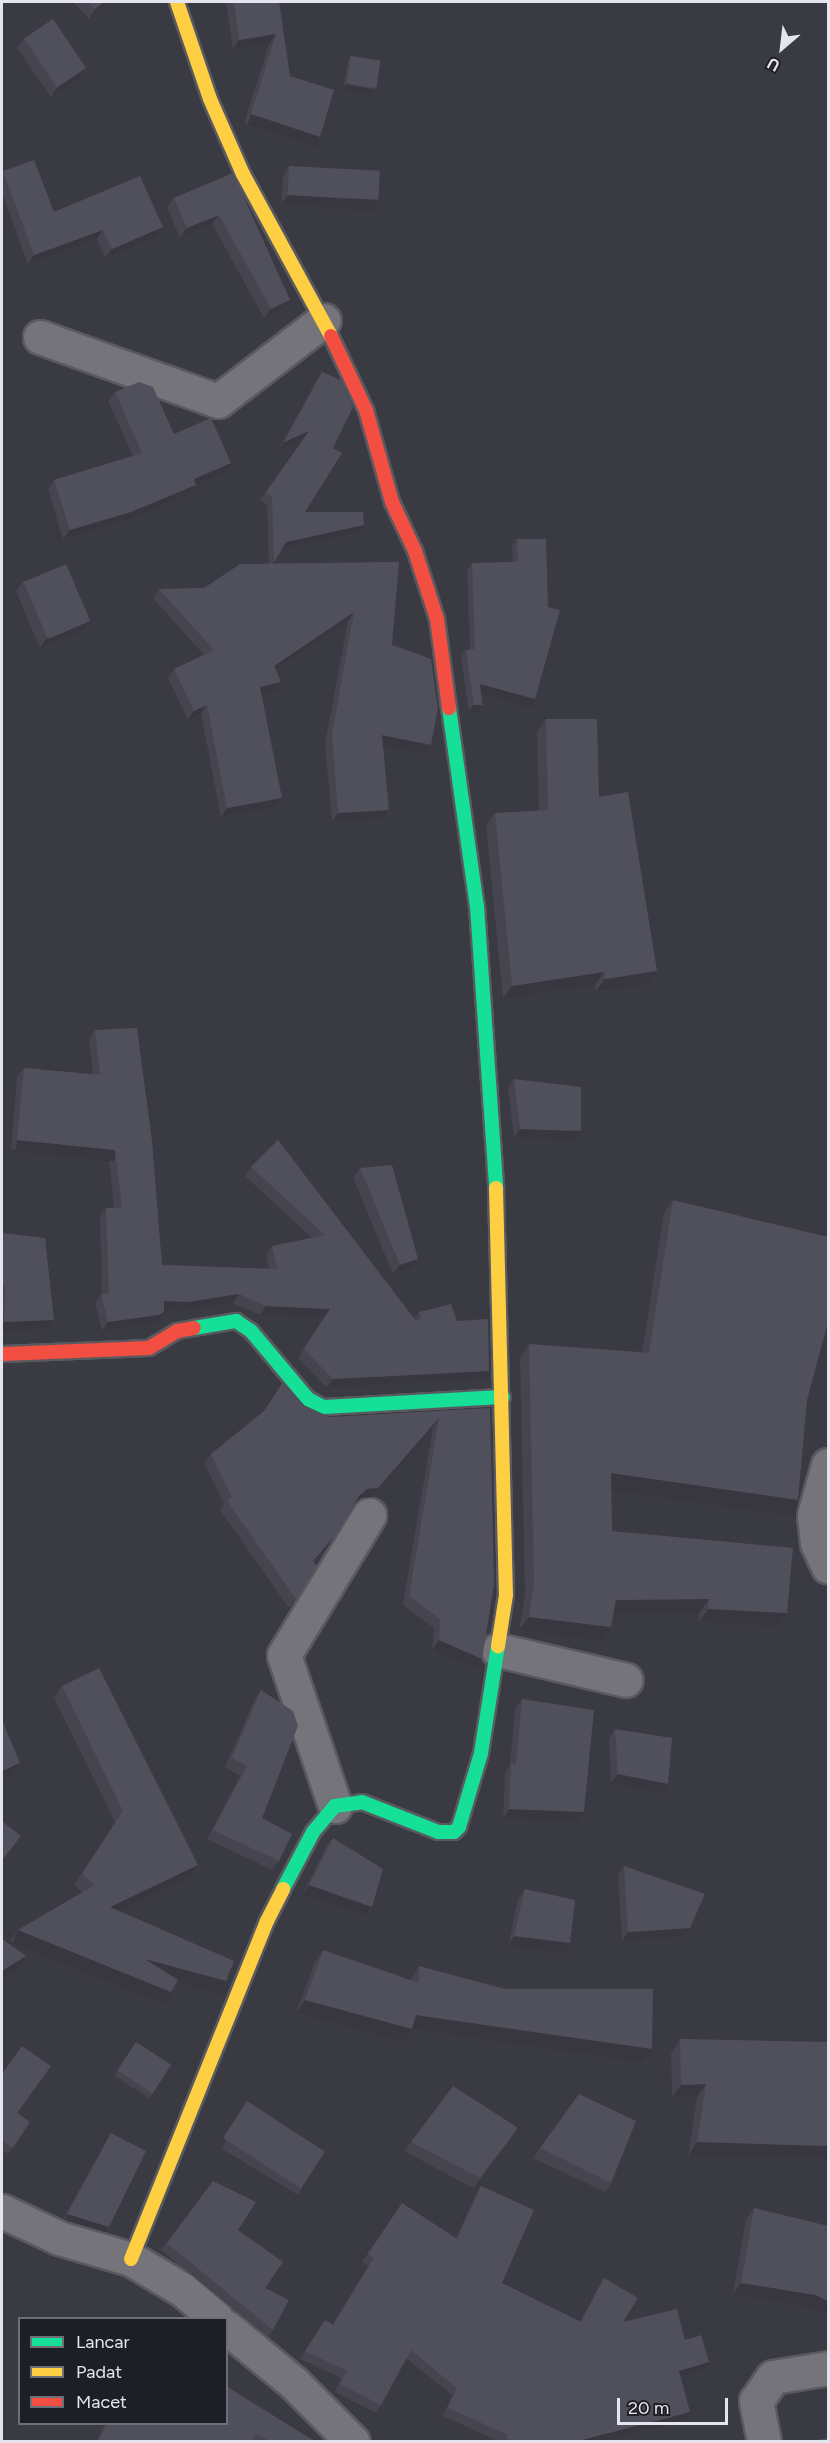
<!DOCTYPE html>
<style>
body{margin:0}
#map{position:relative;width:830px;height:2443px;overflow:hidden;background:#3a3a42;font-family:Figtree,sans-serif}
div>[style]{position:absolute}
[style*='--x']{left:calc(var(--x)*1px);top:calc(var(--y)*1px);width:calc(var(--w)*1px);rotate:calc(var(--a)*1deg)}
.roads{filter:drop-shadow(2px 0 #595960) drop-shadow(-2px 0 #595960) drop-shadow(0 2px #595960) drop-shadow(0 -2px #595960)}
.street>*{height:33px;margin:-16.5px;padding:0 16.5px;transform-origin:16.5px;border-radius:16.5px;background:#75747b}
.fast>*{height:14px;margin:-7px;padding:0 7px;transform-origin:7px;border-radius:7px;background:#16e098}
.slow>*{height:14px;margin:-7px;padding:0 7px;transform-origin:7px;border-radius:7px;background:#ffcf43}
.jam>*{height:14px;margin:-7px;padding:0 7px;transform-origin:7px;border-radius:7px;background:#f24e42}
.wall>*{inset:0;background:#45444f;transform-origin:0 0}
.shaded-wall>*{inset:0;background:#383740;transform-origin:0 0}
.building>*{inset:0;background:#504f5c;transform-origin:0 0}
span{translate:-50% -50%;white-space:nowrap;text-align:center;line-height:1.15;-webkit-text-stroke:4.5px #1e1e25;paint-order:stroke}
.frame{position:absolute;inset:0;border:3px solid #e5e5f0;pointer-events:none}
.legend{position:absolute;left:18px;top:2317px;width:210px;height:108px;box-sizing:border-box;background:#1e1e25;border:2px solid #6e6e76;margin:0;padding:8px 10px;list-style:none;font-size:18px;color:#e5e5f0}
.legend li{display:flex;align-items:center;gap:12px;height:30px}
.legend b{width:30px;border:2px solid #6e6e76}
.north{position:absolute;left:752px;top:18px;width:60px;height:60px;-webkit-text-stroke:4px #1e1e25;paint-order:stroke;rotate:208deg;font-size:16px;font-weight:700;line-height:24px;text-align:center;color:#e5e5f0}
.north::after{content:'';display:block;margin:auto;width:21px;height:27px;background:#e5e5f0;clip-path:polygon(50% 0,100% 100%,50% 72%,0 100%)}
.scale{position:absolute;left:617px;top:2398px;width:111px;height:27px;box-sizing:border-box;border:3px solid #e5e5f0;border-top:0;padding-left:8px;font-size:18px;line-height:21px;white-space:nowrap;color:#e5e5f0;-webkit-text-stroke:4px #1e1e25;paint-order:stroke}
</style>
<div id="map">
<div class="roads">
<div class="street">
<i style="--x:40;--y:337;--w:189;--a:19.8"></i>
<i style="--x:218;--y:401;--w:133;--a:-37.4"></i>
<i style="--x:828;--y:1465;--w:52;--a:105.6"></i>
<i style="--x:814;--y:1515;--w:28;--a:84"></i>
<i style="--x:817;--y:1543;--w:26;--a:65"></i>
<i style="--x:498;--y:1650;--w:131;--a:13.2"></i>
<i style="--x:335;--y:1806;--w:159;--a:-108.7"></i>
<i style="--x:284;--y:1655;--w:164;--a:-58.7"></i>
<i style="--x:2;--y:2211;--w:63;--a:25.3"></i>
<i style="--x:59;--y:2238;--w:75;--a:16.3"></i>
<i style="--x:131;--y:2259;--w:61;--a:30.8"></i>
<i style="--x:183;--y:2290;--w:43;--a:40.3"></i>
<i style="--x:226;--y:2327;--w:88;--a:39.5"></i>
<i style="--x:294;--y:2383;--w:83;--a:45"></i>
<i style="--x:764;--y:2442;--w:42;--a:-101"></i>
<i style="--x:756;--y:2401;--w:29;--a:-55"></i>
<i style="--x:773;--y:2377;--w:56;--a:-9.3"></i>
</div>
<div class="fast">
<i style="--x:449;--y:708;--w:200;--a:82"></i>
<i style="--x:477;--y:906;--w:283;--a:86.1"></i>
<i style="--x:194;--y:1328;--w:43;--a:-9.5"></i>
<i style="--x:236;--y:1321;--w:18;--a:34"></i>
<i style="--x:251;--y:1331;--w:89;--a:50"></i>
<i style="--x:308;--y:1399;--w:17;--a:28"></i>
<i style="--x:323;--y:1407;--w:180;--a:-3.2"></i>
<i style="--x:283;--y:1889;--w:64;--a:-62.2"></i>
<i style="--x:313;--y:1832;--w:34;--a:-50"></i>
<i style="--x:335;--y:1806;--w:27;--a:-8"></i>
<i style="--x:362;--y:1802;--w:82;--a:21.5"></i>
<i style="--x:438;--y:1832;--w:16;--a:0"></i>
<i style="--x:454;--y:1832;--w:7;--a:-45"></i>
<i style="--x:459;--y:1827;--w:77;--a:-73.4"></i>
<i style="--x:481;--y:1753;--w:108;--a:-81"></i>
</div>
<div class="slow">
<i style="--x:177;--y:2;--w:102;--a:71.2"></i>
<i style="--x:210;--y:99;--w:82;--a:66.3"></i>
<i style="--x:243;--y:174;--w:184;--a:61.5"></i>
<i style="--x:496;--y:1188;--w:407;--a:88.6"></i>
<i style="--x:506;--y:1595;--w:52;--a:98.9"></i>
<i style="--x:131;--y:2259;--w:364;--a:-68.1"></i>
<i style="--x:267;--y:1921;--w:36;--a:-63"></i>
</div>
<div class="jam">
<i style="--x:331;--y:336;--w:82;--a:64.7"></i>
<i style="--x:366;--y:410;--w:96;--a:74.2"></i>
<i style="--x:392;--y:502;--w:54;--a:64.9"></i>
<i style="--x:415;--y:551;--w:71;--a:72.1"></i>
<i style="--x:437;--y:619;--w:90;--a:82.3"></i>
<i style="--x:3;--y:1354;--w:146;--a:-2.4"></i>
<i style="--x:149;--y:1348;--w:33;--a:-31"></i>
<i style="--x:177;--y:1331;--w:17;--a:-10"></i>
</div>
</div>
<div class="wall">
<i style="clip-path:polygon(73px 2px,108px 2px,89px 19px)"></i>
<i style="clip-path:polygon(226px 2px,279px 2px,290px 76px,313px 146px,244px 123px,269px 44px,233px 49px)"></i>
<i style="clip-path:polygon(24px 38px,86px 68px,80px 78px,51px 97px,17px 48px)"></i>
<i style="clip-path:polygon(351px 56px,376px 90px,372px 95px,343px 89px,348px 61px)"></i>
<i style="clip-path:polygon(289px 166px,371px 211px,281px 204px,283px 176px)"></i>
<i style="clip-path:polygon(3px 171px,54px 212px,156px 237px,105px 258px,97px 239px,28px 264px,2px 193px,2px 173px)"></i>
<i style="clip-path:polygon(233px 173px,283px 309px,264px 318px,212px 224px,180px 238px,167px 207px,174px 198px)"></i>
<i style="clip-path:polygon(322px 372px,333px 448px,305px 512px,364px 525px,359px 532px,282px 550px,273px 564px,399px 562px,392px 645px,425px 754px,383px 745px,383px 819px,332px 822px,325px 743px,348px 621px,276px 670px,275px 691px,262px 694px,275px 807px,221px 817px,201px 714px,188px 720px,168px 678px,174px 669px,204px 655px,153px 598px,159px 589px,204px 588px,269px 564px,267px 505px,260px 500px,304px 439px,278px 450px,317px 380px)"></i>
<i style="clip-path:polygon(115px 392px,225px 472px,196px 484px,190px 493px,125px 521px,63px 539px,48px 489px,54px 480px,133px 456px,108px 401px)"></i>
<i style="clip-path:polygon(517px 539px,535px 699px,530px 706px,481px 692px,482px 705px,478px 712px,469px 712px,461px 657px,466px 650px,470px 650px,467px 570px,472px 563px,513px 562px,512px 546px)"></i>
<i style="clip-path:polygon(23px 581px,83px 631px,40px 648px,16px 591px)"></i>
<i style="clip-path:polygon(546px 719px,599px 797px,648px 984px,596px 991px,595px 985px,503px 999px,486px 826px,495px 813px,539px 811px,537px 732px)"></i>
<i style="clip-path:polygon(95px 1030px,162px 1265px,269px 1269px,266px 1255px,272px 1246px,312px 1238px,245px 1176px,251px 1167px,278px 1140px,414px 1319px,419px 1312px,457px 1321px,483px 1379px,327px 1388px,298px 1358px,324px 1317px,260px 1315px,233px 1303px,182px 1311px,164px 1310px,158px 1321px,153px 1323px,102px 1331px,95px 1303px,101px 1294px,102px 1294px,100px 1216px,106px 1208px,114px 1208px,109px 1159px,11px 1149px,17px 1076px,24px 1068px,93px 1074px,89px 1039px)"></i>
<i style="clip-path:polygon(514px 1079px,575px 1141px,514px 1138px,508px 1088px)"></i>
<i style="clip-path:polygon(360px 1168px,411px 1268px,393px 1274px,353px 1178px)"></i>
<i style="clip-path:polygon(673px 1200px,807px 1400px,788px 1514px,611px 1488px,612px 1531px,787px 1613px,777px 1627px,699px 1622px,699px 1613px,614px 1614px,602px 1641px,519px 1630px,525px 1595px,520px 1358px,529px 1344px,642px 1352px,664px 1213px)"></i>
<i style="clip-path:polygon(2px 1233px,47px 1329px,2px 1331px)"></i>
<i style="clip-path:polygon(305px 1406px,330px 1417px,490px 1408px,482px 1659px,475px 1668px,432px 1650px,434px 1628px,403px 1605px,433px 1427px,372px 1497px,361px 1498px,355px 1504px,334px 1537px,328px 1546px,314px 1562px,296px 1599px,289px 1608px,220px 1510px,224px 1504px,204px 1463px,211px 1454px)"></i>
<i style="clip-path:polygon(62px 1686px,198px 1865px,190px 1877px,118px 1911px,218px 1992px,177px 1981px,163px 2004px,10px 1941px,18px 1930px,82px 1892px,74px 1885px,115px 1822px,54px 1698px)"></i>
<i style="clip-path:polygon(261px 1690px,262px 1818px,279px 1861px,272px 1870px,207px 1839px,240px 1776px,225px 1767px,255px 1699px)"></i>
<i style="clip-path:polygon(522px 1699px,577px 1821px,503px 1819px,505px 1773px,510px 1765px,515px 1709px)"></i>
<i style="clip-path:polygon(615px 1729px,661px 1793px,611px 1783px,609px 1739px)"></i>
<i style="clip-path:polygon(333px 1838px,372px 1907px,366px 1916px,302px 1895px,326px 1847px)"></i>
<i style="clip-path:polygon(624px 1866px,690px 1928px,684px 1937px,622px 1941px,618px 1875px)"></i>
<i style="clip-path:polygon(525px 1889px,564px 1953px,508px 1946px,518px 1899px)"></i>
<i style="clip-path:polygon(323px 1950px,410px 1980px,419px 1966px,642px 2062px,412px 2029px,403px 2042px,296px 2013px,314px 1964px)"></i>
<i style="clip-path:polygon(680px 2039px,828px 2042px,828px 2159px,688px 2156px,697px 2097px,672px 2098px,671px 2053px)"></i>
<i style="left:136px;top:2042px;width:42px;height:40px;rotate:33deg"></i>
<i style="clip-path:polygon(2px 2074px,17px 2113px,30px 2122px,8px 2154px,2px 2150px)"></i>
<i style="clip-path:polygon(579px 2094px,611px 2183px,605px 2192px,533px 2158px)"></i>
<i style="clip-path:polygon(247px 2101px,303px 2187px,298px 2195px,222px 2149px,242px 2109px)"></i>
<i style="clip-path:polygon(111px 2133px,109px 2227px,106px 2232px,63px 2219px)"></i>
<i style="clip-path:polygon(511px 2138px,473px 2188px,404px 2151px,411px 2142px)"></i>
<i style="clip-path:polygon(213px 2181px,265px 2288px,273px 2330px,268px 2337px,161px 2250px)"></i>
<i style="clip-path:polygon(481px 2186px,502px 2283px,580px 2322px,599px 2286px,604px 2278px,623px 2322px,685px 2340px,704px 2370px,681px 2376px,685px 2420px,599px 2442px,500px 2442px,443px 2416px,452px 2395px,406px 2358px,381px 2405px,376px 2413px,335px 2392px,341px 2378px,300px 2359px,325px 2320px,333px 2324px,368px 2266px,362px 2262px,402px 2203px,456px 2238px,476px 2194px)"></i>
<i style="clip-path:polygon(754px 2208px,828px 2226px,828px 2315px,808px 2307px,733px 2294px,746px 2219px)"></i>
<i style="clip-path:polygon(105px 2424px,226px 2424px,316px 2441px,96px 2442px)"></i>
</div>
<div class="shaded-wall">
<i style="clip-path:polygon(104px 2px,108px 2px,89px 19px,95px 9px)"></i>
<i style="clip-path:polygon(276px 34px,269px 44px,233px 49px,239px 40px)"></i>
<i style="clip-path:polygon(86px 68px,80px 78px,51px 97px,57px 88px)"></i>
<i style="clip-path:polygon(346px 84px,376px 90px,372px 95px,343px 89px)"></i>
<i style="left:251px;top:114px;width:73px;height:11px;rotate:18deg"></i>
<i style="clip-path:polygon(288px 195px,378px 201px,371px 211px,281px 204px)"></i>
<i style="clip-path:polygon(219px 215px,212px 224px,180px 238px,187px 228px)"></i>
<i style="clip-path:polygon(163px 227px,156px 237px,105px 258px,112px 249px)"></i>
<i style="clip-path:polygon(103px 230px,97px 239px,28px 264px,34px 255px)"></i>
<i style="clip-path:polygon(290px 300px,283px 309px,264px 318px,271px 309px)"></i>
<i style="clip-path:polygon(309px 431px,304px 439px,278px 450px,284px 442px)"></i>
<i style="clip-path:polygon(231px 463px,225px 472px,187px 488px,194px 479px)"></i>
<i style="clip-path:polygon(196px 485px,190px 493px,125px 521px,63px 539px,70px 530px)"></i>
<i style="clip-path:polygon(364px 525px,359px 532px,281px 550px,286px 542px)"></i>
<i style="clip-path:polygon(354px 612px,348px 621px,268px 675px,274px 666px)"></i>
<i style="clip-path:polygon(90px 621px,83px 631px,40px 648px,46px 639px)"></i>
<i style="clip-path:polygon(281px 682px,275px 691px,254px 696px,260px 687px)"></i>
<i style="left:480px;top:684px;width:57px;height:9px;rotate:15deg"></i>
<i style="clip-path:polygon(207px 705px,201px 714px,188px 720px,194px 711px)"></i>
<i style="clip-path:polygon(474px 705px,482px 705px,478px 712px,469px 712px)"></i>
<i style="clip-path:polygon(382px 735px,431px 745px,425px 754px,376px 744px)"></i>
<i style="clip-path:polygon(282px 798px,275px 807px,221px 817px,227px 808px)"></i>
<i style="clip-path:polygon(389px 810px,383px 819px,332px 822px,338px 813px)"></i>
<i style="clip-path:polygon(657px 971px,648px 984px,596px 991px,605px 979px)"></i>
<i style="clip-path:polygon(604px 972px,595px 985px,503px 999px,512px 986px)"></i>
<i style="clip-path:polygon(520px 1129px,581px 1131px,575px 1141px,514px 1138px)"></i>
<i style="left:17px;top:1140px;width:99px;height:11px;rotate:6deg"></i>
<i style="clip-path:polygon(418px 1259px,411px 1268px,393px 1274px,400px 1265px)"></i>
<i style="clip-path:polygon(239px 1294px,233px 1303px,182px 1311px,158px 1310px,164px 1301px)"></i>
<i style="clip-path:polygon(266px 1306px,330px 1309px,324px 1317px,260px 1315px)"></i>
<i style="clip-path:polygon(164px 1312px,158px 1321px,153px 1323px,102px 1331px,108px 1322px)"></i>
<i style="clip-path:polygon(54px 1320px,47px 1329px,2px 1331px,2px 1326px,4px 1322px)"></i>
<i style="clip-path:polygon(489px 1371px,483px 1379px,327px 1388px,333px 1379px)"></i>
<i style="clip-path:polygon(439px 1418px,433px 1427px,372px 1497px,361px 1498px,353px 1505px,359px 1496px)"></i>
<i style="left:611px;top:1473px;width:189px;height:17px;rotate:8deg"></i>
<i style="clip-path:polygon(334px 1537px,328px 1546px,307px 1570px,313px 1561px)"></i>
<i style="clip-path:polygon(709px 1599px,699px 1613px,607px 1614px,616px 1600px)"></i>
<i style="clip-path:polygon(708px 1609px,787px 1613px,777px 1627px,699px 1622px)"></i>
<i style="clip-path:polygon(529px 1617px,611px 1627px,602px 1641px,519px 1630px)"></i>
<i style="clip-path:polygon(439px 1640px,482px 1659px,475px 1668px,432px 1650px)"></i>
<i style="clip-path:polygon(20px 1763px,11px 1775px,2px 1779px,2px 1771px)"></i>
<i style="clip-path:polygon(618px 1774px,668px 1784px,661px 1793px,611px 1783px)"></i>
<i style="clip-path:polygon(509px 1809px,584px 1812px,577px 1821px,503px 1819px)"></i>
<i style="clip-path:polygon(198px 1865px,190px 1877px,102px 1919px,110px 1907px)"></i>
<i style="clip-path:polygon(309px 1885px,372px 1907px,366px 1916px,302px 1895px)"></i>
<i style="clip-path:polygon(690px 1928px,684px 1937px,622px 1941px,628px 1932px)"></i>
<i style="left:18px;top:1930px;width:165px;height:14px;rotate:22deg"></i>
<i style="clip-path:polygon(514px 1936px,570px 1943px,564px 1953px,508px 1946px)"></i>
<i style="clip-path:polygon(26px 1956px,16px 1969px,2px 1979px,2px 1971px)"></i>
<i style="left:145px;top:1959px;width:84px;height:14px;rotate:15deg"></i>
<i style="clip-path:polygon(305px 2000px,416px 2015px,652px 2049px,642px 2062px,412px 2029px,403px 2042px,296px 2013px)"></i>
<i style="clip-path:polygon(706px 2084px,697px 2097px,672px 2098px,681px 2085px)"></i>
<i style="clip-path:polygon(697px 2142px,828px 2146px,828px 2159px,688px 2156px)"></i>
<i style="left:67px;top:2214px;width:44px;height:6px;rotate:17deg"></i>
<i style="clip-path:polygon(741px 2283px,816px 2295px,828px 2301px,828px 2315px,808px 2307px,733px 2294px)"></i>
<i style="clip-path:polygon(709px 2362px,704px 2370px,674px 2378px,679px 2371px)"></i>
<i style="clip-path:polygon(690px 2412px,685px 2420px,599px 2442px,574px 2442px)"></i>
</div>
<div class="building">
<i style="clip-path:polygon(88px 2px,104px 2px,95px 9px)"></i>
<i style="clip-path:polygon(234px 2px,279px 2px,290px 76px,334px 90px,320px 137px,251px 114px,276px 34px,239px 40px)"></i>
<i style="left:53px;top:19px;width:59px;height:35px;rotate:56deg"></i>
<i style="left:351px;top:56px;width:30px;height:28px;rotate:9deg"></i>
<i style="clip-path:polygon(34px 160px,54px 212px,140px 176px,163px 227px,112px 249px,103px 230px,34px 255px,3px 171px)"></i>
<i style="left:289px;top:166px;width:91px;height:29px;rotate:3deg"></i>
<i style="clip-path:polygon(233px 173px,290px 300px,271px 309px,219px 215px,187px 228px,174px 198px)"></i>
<i style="clip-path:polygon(322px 372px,341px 380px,353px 407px,333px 448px,342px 453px,305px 512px,363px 512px,364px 525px,286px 542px,274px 562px,272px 497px,266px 492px,309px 431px,284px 442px)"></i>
<i style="clip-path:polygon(139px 382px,153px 387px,174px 434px,211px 418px,231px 463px,194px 479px,196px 485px,131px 512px,70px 530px,54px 480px,142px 453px,115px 392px)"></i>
<i style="clip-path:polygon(517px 539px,546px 539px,548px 607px,560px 610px,535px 699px,480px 684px,482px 705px,474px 705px,466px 650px,475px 649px,472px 563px,518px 562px)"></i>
<i style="clip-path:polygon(399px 562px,392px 645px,431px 659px,438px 708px,431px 745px,382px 735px,389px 810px,338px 813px,332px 734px,354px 612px,274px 666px,281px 682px,260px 687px,282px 798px,227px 808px,207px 705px,194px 711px,174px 669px,214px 650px,159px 589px,204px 588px,240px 564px)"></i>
<i style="left:66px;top:564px;width:62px;height:46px;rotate:67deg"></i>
<i style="clip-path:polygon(546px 719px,597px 719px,599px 797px,628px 792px,657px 971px,605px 979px,604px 972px,512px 986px,495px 813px,548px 810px)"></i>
<i style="clip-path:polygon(137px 1028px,152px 1141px,162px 1265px,277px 1269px,272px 1246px,325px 1235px,251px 1167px,278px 1140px,416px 1321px,421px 1318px,419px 1312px,451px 1304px,457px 1321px,488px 1319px,489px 1371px,333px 1379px,304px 1349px,330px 1309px,266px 1306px,239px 1294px,188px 1302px,164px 1301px,164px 1312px,159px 1315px,108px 1322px,101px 1294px,109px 1294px,106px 1208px,122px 1208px,115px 1150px,17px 1140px,24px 1068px,100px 1075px,95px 1030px)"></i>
<i style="clip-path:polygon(514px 1079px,581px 1087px,581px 1131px,520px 1129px)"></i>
<i style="clip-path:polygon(392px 1165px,418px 1259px,400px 1265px,360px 1168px)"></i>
<i style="clip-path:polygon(673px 1200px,828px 1237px,828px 1322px,807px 1400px,798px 1500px,611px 1473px,612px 1531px,793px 1548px,787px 1613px,708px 1609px,709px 1599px,616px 1600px,611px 1627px,529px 1617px,534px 1582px,529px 1344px,649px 1353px)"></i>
<i style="clip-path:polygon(2px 1233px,45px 1238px,54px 1320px,4px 1322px,5px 1286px,2px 1286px)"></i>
<i style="clip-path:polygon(283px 1382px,305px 1406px,330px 1417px,490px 1408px,494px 1585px,482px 1659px,439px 1640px,440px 1619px,409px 1596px,439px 1418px,378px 1488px,367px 1489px,359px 1496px,334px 1537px,313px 1561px,317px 1566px,296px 1599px,227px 1501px,232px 1497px,211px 1454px,264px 1411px)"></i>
<i style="clip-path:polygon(99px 1668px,198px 1865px,110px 1907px,234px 1961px,226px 1981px,145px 1959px,178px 1980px,171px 1992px,18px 1930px,95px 1885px,82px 1874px,123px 1811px,62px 1686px)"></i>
<i style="clip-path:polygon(261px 1690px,293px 1711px,298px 1726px,262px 1818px,292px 1834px,279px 1861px,213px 1830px,247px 1766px,232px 1758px)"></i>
<i style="clip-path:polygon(522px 1699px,594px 1710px,584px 1812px,509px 1809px,511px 1764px,516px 1765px)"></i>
<i style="clip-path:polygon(2px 1720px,20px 1763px,2px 1771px)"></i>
<i style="clip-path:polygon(615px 1729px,672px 1738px,668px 1784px,618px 1774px)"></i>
<i style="clip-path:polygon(2px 1821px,21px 1836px,4px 1858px,2px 1856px)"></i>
<i style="clip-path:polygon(333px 1838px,383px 1869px,372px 1907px,309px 1885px)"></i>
<i style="clip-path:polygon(624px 1866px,705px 1894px,690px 1928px,628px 1932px)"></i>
<i style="clip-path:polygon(525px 1889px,575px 1900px,570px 1943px,514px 1936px)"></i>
<i style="clip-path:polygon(2px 1939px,26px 1956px,2px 1971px)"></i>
<i style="clip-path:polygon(323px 1950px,419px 1983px,419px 1966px,505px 1989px,653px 1989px,652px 2049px,416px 2015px,412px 2029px,305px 2000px)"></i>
<i style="clip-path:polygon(680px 2039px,828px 2042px,828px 2146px,697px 2142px,706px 2084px,681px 2085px)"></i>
<i style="left:136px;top:2042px;width:42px;height:34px;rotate:33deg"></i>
<i style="clip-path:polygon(22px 2046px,51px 2066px,17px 2113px,30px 2122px,13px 2148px,2px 2140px,2px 2074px)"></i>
<i style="clip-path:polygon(453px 2086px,518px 2128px,480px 2178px,411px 2142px)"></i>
<i style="clip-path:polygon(579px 2094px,636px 2121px,611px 2183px,540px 2148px)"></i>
<i style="left:247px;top:2101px;width:93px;height:44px;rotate:33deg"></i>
<i style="clip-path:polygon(111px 2133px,146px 2151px,109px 2227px,67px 2214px)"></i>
<i style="clip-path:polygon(213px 2181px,256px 2202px,238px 2230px,283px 2262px,265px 2288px,289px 2300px,273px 2330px,167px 2243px)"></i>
<i style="clip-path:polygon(481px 2186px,534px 2210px,502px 2283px,581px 2322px,604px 2278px,638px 2298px,623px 2322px,677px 2309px,685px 2340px,701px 2335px,709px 2362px,679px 2371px,690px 2412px,574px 2442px,512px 2442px,506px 2438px,508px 2435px,448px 2408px,457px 2388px,411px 2350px,381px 2405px,340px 2384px,347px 2371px,305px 2351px,325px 2320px,333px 2325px,374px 2258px,368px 2254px,402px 2203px,457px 2239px)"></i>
<i style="clip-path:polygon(754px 2208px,828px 2226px,828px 2301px,816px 2295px,741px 2283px)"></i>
<i style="clip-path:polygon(226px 2386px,316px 2442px,272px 2442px,255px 2434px,252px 2442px,98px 2442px,107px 2424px,226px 2424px)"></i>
<i style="clip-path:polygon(828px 2438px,828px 2442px,811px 2441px)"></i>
</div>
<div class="frame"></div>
<ul class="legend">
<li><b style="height:8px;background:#16e098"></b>Lancar</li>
<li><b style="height:8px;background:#ffcf43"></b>Padat</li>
<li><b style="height:8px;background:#f24e42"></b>Macet</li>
</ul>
<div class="north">U</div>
<div class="scale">20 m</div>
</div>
